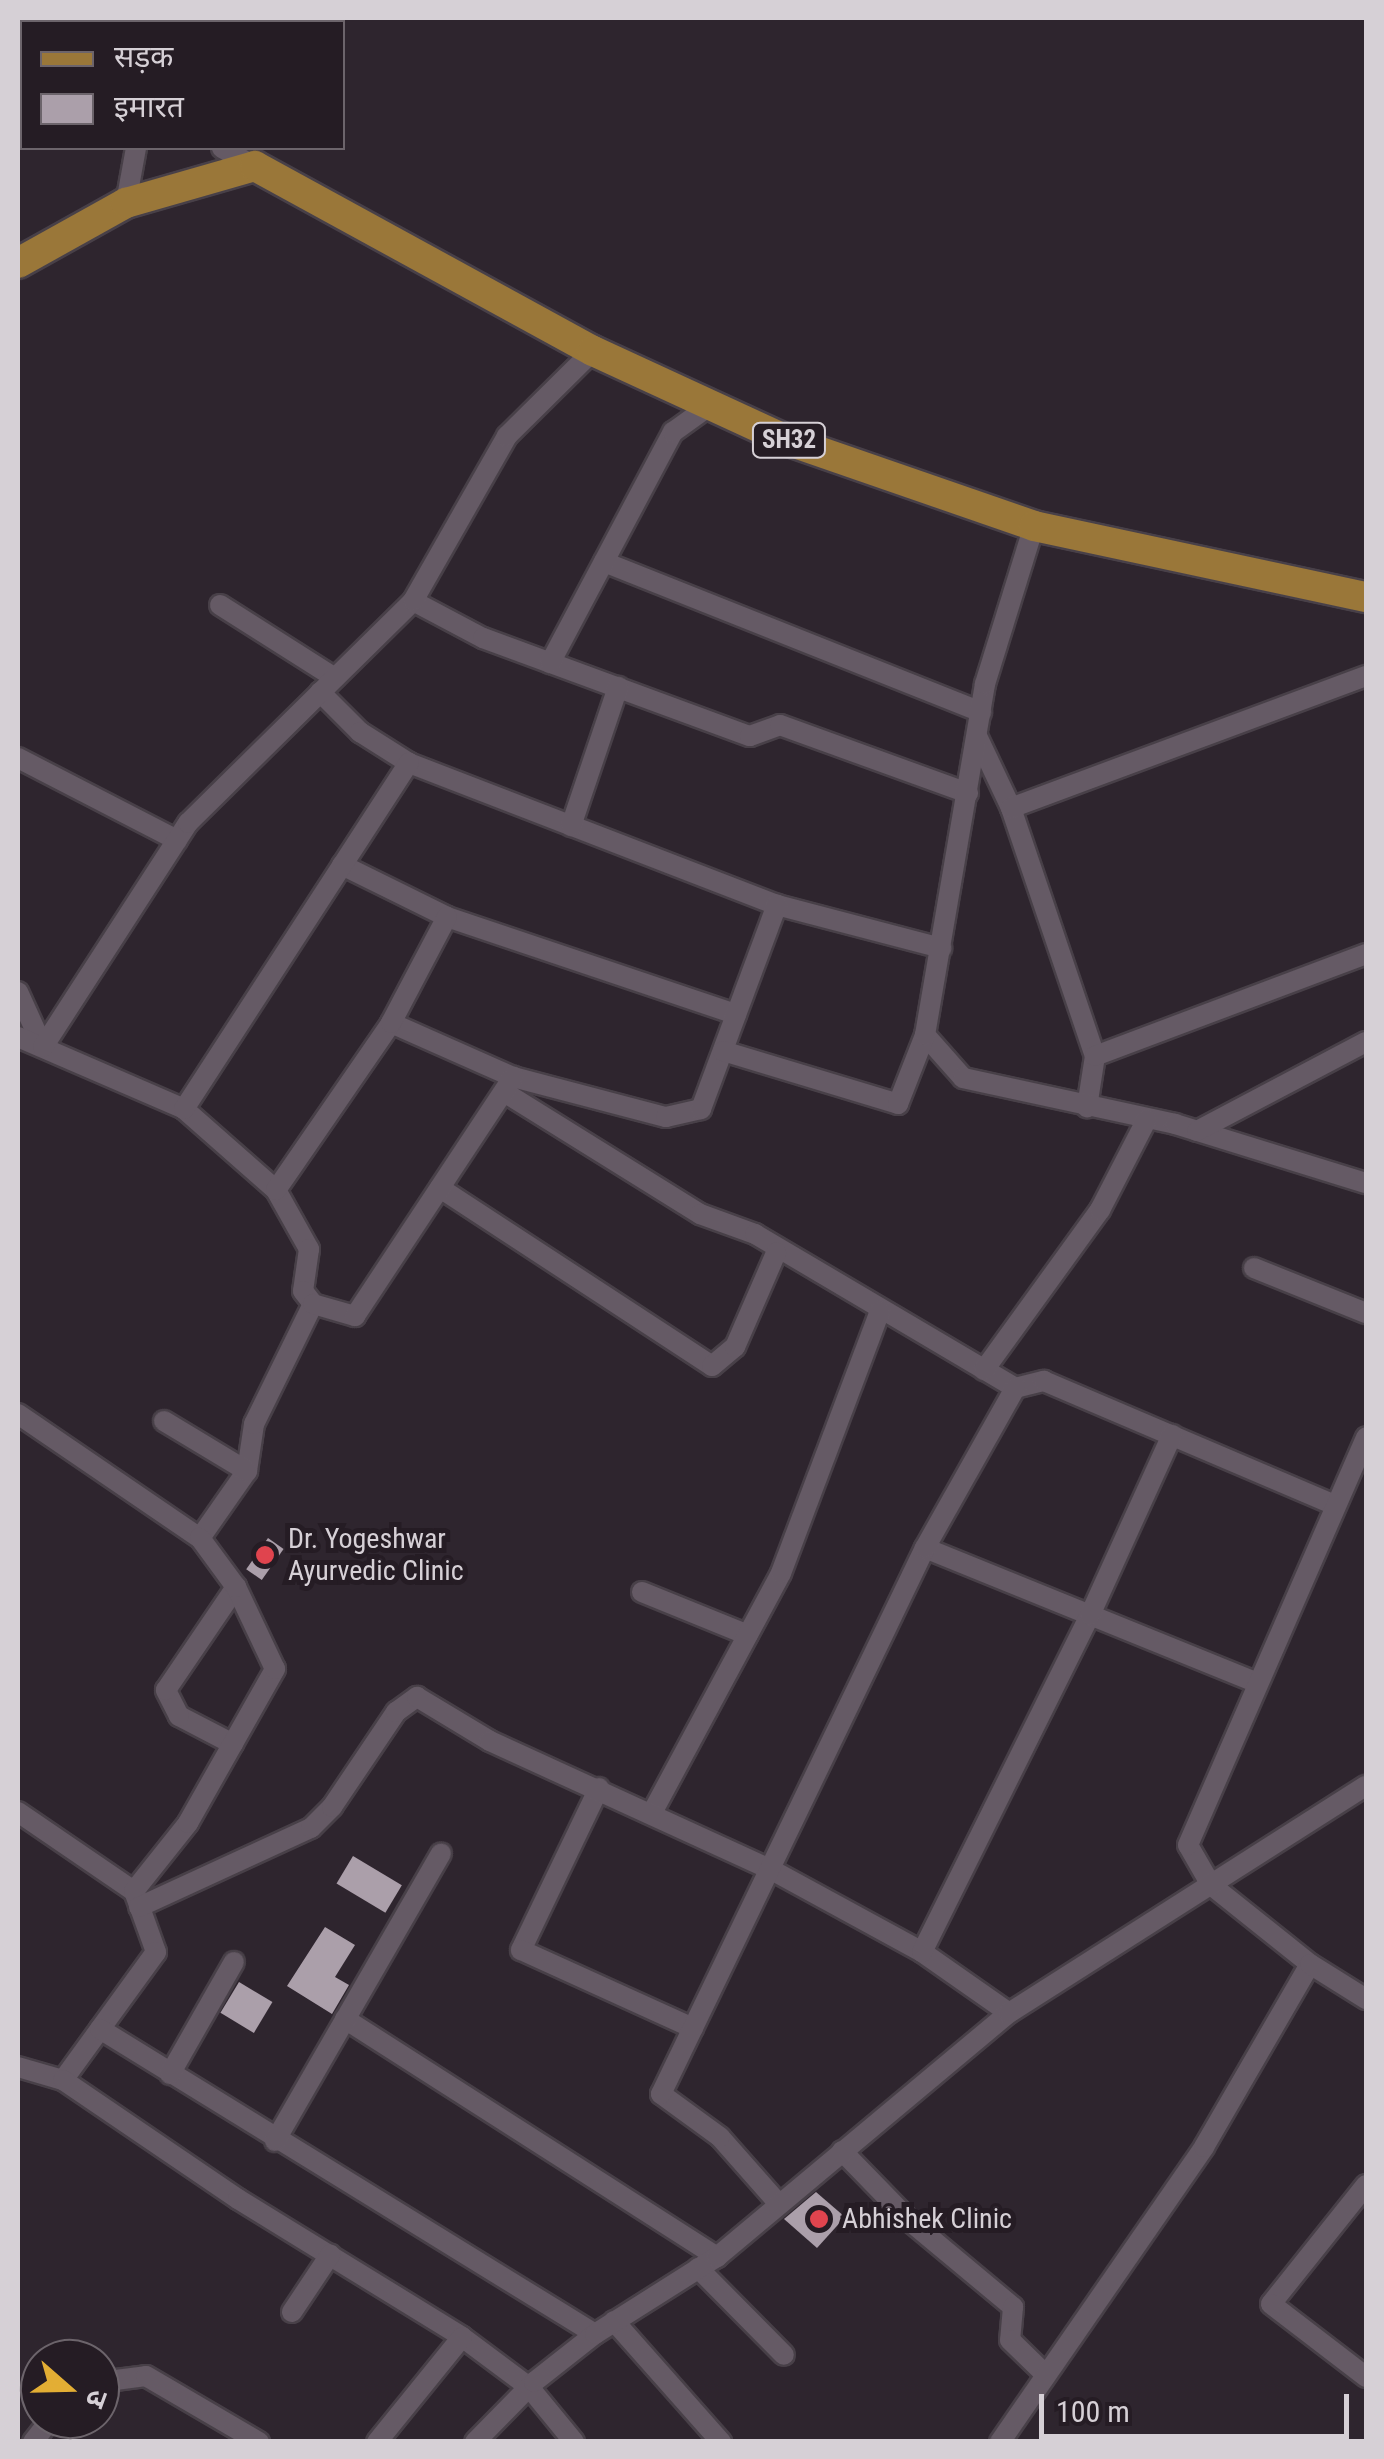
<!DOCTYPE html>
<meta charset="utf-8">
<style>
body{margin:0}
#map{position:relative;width:1384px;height:2459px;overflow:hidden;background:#2e252e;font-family:"Roboto Condensed","Noto Sans Devanagari",sans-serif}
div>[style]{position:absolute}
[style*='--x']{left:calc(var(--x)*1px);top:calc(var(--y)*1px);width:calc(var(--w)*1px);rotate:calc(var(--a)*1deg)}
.building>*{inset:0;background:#ab9faa;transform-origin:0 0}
.roads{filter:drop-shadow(2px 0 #484048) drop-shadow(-2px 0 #484048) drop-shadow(0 2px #484048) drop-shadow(0 -2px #484048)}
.street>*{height:20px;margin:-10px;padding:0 10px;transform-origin:10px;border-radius:10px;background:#655a65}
.primary>*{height:30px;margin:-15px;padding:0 15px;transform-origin:15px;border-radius:15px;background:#9a7739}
.dots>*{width:28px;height:28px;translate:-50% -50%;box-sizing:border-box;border:5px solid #251c24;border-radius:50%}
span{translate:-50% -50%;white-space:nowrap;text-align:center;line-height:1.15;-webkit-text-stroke:10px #251c24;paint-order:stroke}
.shield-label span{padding:2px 8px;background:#251c24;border:2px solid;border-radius:8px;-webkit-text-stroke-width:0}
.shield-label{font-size:25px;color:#d6d0d6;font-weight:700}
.poi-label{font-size:28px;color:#d6d0d6}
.left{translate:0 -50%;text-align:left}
.frame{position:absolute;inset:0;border:20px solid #d6d0d6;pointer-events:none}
.legend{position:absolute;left:20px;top:20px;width:325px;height:130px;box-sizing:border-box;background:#251c24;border:2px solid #6c646b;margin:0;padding:12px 18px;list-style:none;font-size:30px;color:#d6d0d6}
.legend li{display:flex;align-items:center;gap:20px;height:50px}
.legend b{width:50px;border:2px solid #6c646b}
.north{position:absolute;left:20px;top:2339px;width:100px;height:100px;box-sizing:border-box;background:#251c24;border:2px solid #6c646b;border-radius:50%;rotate:110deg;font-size:28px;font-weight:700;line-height:40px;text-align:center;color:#d6d0d6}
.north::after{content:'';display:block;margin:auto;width:35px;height:45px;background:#e3ae34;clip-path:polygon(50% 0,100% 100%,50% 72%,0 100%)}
.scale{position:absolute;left:1039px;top:2394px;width:310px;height:45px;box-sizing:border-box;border:5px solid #d6d0d6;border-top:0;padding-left:12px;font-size:30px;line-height:35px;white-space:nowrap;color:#d6d0d6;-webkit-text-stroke:8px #251c24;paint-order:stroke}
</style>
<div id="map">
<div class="building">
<i style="left:268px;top:1538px;width:19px;height:38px;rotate:35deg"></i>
<i style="left:353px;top:1856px;width:57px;height:32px;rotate:31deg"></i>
<i style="clip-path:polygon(325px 1927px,355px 1945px,335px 1977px,349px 1985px,332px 2014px,287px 1986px)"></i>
<i style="left:239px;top:1982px;width:39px;height:36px;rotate:31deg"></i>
<i style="clip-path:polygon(816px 2192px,845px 2217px,817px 2248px,784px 2219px)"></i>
</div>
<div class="roads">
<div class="street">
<i style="--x:18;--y:53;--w:4;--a:27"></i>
<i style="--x:222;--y:148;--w:38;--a:29"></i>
<i style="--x:126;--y:203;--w:56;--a:-79.7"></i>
<i style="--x:604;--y:562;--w:406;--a:21.7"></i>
<i style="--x:413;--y:601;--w:79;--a:27.9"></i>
<i style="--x:483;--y:638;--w:284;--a:20.2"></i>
<i style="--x:750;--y:736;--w:32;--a:-20"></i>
<i style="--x:780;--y:725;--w:200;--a:19.9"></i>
<i style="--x:220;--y:605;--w:136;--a:32.4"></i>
<i style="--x:550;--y:663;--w:262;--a:-62"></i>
<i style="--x:673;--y:432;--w:48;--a:-35.7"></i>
<i style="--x:320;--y:692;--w:57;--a:45"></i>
<i style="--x:360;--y:732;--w:58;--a:32.3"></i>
<i style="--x:409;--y:763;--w:394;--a:21.1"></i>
<i style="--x:777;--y:905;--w:170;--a:14.7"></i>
<i style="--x:977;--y:736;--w:80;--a:64.7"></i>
<i style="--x:1011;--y:808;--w:262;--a:71.3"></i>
<i style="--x:1095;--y:1056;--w:52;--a:98.9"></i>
<i style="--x:18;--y:758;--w:179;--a:27.3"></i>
<i style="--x:1011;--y:808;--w:379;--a:-20.4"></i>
<i style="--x:571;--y:826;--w:147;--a:-71.3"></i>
<i style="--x:342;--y:865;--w:117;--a:26.3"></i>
<i style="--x:447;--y:917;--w:305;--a:18.6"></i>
<i style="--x:18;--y:992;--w:60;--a:65.6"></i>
<i style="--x:391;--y:1023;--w:133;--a:23.9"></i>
<i style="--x:513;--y:1077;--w:158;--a:14.7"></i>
<i style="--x:666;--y:1117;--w:36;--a:-13"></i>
<i style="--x:701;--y:1109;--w:218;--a:-69.6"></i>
<i style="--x:925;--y:1035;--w:57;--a:48.5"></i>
<i style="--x:963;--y:1078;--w:217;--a:12.2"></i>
<i style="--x:1175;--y:1124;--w:200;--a:17.2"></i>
<i style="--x:18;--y:1037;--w:181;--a:23.4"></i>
<i style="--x:184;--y:1109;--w:123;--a:41.4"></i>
<i style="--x:276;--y:1190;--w:68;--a:60.8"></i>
<i style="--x:309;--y:1249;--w:42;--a:98.1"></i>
<i style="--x:303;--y:1291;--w:16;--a:52"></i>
<i style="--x:43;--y:1047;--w:267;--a:-57.1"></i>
<i style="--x:188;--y:823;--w:316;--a:-44.6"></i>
<i style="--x:413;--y:601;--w:190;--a:-60.3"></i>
<i style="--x:507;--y:436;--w:121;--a:-44.7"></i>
<i style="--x:723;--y:1051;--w:183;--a:16.8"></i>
<i style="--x:898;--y:1104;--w:74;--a:-68.6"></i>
<i style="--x:925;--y:1035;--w:356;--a:-80.3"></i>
<i style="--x:985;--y:684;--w:165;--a:-72.8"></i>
<i style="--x:1095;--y:1056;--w:290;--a:-20.6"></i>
<i style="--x:504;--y:1092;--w:231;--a:31.9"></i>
<i style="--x:700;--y:1214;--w:59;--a:20"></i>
<i style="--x:755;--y:1234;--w:302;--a:30.6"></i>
<i style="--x:1015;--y:1388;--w:30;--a:-14"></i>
<i style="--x:1044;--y:1381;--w:316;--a:23.1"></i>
<i style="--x:184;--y:1109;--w:413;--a:-57"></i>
<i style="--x:1197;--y:1131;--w:191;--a:-27.8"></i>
<i style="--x:440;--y:1188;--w:325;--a:33.2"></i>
<i style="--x:712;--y:1366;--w:30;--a:-40"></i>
<i style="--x:735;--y:1347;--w:103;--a:-66.4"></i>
<i style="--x:276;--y:1190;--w:203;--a:-55.4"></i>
<i style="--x:391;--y:1023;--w:120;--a:-62.2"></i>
<i style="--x:1254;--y:1268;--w:121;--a:21.9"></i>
<i style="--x:984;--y:1370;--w:198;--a:-54.1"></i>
<i style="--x:1100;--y:1210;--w:102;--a:-62.7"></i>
<i style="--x:18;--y:1414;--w:220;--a:34.3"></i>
<i style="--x:200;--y:1538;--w:82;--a:-55"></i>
<i style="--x:247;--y:1471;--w:48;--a:-81.5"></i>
<i style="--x:254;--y:1424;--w:134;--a:-63.8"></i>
<i style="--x:313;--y:1304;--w:44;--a:15.9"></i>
<i style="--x:355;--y:1316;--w:287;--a:-56.5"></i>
<i style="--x:164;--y:1421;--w:97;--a:31.1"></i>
<i style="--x:925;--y:1548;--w:359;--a:22.1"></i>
<i style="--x:642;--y:1592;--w:114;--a:22.1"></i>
<i style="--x:233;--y:1744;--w:61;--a:-152.6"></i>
<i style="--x:179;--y:1716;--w:29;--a:-117"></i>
<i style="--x:166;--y:1690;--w:125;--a:-55.8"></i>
<i style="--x:599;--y:1788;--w:180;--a:115.7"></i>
<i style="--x:521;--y:1950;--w:189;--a:24.4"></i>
<i style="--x:653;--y:1811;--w:270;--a:-61.7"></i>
<i style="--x:781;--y:1573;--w:280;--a:-69.3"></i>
<i style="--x:18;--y:1812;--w:140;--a:34.3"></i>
<i style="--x:134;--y:1891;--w:65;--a:70.2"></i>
<i style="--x:156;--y:1952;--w:158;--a:126"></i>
<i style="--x:134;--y:1891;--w:87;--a:-51.5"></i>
<i style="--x:188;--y:1823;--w:177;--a:-60.5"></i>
<i style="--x:275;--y:1669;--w:91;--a:-115.4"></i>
<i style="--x:236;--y:1587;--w:61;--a:-126.3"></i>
<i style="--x:139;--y:1907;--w:189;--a:-24.7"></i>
<i style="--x:311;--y:1828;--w:30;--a:-45"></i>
<i style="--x:332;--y:1807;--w:115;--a:-56"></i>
<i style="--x:396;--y:1712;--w:26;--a:-36"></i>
<i style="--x:417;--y:1697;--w:85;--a:31.1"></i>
<i style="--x:490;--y:1741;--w:308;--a:24.6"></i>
<i style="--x:770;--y:1869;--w:173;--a:28.6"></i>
<i style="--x:922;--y:1952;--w:106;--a:35"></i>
<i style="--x:922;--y:1952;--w:377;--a:-63.5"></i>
<i style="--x:1090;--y:1615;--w:198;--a:-65.5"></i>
<i style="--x:1310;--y:1964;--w:127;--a:-141.4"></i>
<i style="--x:1211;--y:1885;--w:46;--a:-119.9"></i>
<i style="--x:1188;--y:1845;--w:445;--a:-66.4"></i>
<i style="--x:345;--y:2019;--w:442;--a:32.6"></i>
<i style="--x:100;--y:2029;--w:581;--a:31.64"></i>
<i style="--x:18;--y:2067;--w:47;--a:16.1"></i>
<i style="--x:63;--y:2080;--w:212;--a:34.2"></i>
<i style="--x:238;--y:2199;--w:263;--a:31.6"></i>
<i style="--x:462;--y:2337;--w:84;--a:36.7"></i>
<i style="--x:529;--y:2387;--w:71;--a:50.7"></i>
<i style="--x:170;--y:2074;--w:129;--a:-60.3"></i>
<i style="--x:275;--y:2141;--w:332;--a:-60"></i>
<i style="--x:842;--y:2151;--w:99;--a:45.8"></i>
<i style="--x:911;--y:2222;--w:133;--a:39.8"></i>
<i style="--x:1013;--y:2307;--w:33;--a:95"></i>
<i style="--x:1010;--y:2340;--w:50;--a:44.2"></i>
<i style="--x:1366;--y:2185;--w:152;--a:128.6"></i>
<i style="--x:1271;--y:2304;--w:120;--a:37.5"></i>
<i style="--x:779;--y:2204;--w:89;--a:-131.4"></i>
<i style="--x:720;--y:2137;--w:73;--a:-143.9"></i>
<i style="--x:661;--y:2094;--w:606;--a:-64.2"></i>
<i style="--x:925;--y:1548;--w:184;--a:-60.6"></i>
<i style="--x:698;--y:2268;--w:122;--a:45.3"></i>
<i style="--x:292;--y:2312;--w:69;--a:-56.3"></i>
<i style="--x:614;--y:2321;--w:162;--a:48.5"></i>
<i style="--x:100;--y:2382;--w:46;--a:-7.4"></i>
<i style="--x:146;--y:2376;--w:131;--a:30.3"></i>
<i style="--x:33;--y:2442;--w:29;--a:-52"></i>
<i style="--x:377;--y:2442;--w:135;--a:-51"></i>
<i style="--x:475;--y:2442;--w:84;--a:-45.5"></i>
<i style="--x:534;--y:2382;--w:78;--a:-38.2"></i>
<i style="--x:595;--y:2334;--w:144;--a:-32.3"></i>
<i style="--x:717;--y:2257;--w:381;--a:-39.9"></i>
<i style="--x:1009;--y:2013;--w:423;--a:-32.5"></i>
<i style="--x:1000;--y:2442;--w:359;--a:-55.3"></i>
<i style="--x:1204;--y:2147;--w:211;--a:-59.9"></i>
<i style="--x:1310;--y:1964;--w:66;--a:32"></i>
</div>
<div class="primary">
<i style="--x:18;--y:263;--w:124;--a:-29.1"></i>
<i style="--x:126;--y:203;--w:134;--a:-16"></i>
<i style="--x:255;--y:166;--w:385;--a:28.7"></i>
<i style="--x:593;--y:351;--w:216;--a:24.7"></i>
<i style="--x:789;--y:441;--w:259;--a:19.1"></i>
<i style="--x:1034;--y:526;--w:340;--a:12.1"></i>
</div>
</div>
<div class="dots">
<i style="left:265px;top:1555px;background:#e0444e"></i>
<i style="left:819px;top:2219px;background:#e0444e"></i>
</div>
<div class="shield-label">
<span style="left:789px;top:440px">SH32</span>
</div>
<div class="poi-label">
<span class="left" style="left:288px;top:1555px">Dr. Yogeshwar<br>Ayurvedic Clinic</span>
<span class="left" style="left:842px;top:2219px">Abhishek Clinic</span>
</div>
<div class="frame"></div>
<ul class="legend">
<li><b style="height:12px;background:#9a7739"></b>सड़क</li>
<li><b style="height:28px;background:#ab9faa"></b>इमारत</li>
</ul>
<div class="north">उ</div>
<div class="scale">100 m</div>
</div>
